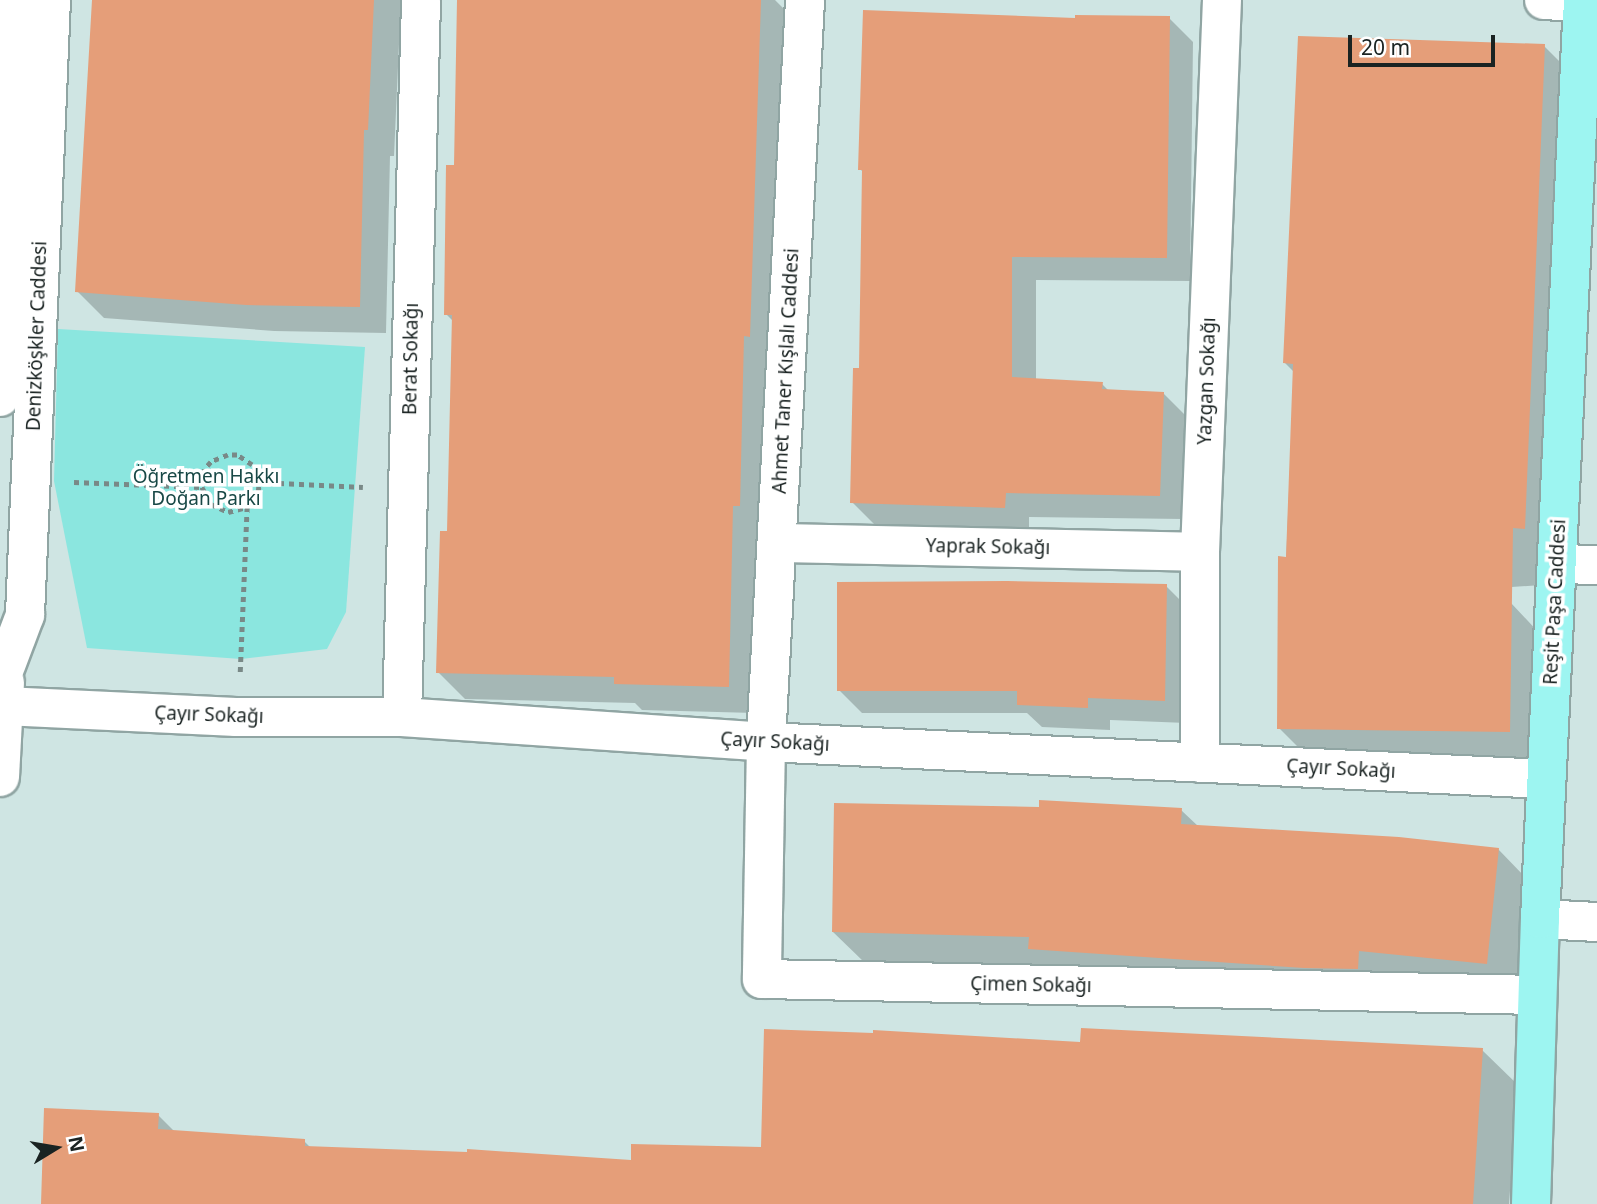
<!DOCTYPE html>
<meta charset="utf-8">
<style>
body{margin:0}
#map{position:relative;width:1597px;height:1204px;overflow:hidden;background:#cfe5e3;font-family:"Noto Sans",sans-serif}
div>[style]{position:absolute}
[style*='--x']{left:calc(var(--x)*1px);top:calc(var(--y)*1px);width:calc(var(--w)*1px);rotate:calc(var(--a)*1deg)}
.green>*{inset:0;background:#8be6df}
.shadow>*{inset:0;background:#0003}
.building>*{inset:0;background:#e59e79}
.path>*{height:4.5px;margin-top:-2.25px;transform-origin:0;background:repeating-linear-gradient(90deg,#798987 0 5px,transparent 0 10px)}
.roads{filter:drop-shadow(2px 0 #90a5a3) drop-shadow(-2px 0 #90a5a3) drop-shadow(0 2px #90a5a3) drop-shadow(0 -2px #90a5a3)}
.minor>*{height:38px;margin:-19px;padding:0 19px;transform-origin:19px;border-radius:19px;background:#fff}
.major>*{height:38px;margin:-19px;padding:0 19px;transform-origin:19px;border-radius:19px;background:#9df5f1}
span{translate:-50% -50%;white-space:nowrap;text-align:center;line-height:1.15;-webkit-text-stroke:7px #fff;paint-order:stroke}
.street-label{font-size:19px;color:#1a2322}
.park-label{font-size:19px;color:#184846}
.north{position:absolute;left:21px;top:1113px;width:70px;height:70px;-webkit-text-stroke:5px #fff;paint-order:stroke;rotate:79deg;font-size:19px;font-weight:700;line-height:28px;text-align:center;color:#1a2322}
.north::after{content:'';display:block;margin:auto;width:24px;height:32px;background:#1a2322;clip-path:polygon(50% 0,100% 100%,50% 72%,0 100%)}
.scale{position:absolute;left:1348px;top:35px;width:147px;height:32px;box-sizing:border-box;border:4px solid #1a2322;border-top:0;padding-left:9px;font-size:21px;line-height:24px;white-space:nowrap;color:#1a2322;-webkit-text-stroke:5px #fff;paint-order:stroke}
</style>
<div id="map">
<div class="green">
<i style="clip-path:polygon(58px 329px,365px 347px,346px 612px,327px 649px,241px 659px,87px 648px,54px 481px)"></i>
</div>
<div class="shadow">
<i style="clip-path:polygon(94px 0,401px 0,394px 156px,390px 156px,386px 333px,274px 331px,104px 318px,77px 291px)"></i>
<i style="clip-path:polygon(458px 0,775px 0,788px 13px,755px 713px,642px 710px,635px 703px,465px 699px,438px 672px,448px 533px,453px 321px,446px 314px,456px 167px)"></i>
<i style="clip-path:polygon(1169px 18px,1193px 42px,1190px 281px,1036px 280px,1036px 380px,1102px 384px,1109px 391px,1163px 393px,1187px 417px,1183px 519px,1029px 517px,1029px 531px,876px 526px,852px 502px,861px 370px,864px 173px,860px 169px,1077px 19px)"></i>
<i style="clip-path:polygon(1544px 46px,1574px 76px,1542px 585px,1497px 588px,1542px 636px,1540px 762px,1309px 758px,1279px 728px,1294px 372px,1285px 363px)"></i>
<i style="clip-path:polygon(1166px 586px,1189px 609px,1187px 723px,1110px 720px,1110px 730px,1042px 727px,1027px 713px,862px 713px,839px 690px)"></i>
<i style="clip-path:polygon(1181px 810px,1199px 827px,1498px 849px,1528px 880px,1517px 993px,864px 962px,833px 932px)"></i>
<i style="clip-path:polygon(1082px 1043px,1482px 1050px,1518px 1085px,1509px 1204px,42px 1204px,158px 1115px,175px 1132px,304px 1141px,311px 1148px,633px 1162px,763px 1149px)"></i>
</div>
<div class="building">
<i style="clip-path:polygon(92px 0,374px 0,368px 130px,364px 130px,360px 307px,246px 305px,75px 292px)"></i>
<i style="clip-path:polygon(457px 0,761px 0,750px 337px,744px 336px,740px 506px,733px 506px,729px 687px,614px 684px,614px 677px,436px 673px,440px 531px,447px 531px,452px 315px,444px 315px,446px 165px,454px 165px)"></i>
<i style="clip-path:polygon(863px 10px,1075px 18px,1075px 15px,1170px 16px,1167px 258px,1012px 257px,1012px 377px,1103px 382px,1102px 389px,1164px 392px,1160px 496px,1006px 493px,1005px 508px,850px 503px,853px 368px,859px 368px,862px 170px,858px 170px)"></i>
<i style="clip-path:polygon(1298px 36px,1545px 44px,1525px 529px,1513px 528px,1510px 732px,1277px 729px,1278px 556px,1286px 557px,1293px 364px,1283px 363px)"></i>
<i style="clip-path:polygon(1007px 581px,1167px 584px,1165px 701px,1088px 698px,1088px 708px,1017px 705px,1017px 691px,837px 691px,837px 582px)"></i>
<i style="clip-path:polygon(1039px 800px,1182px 808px,1181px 824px,1399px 837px,1499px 848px,1487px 964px,1359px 951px,1358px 969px,1304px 968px,1028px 949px,1029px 937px,832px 932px,834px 803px,1039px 807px)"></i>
<i style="clip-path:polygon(1081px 1028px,1483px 1048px,1473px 1204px,41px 1204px,44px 1108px,159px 1113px,158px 1129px,305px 1139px,305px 1146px,467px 1152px,467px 1149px,631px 1160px,631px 1144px,761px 1147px,764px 1029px,873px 1033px,873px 1030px,1080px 1042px)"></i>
</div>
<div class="path">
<i style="--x:74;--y:482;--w:127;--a:2.3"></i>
<i style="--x:259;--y:482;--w:104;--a:2.8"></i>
<i style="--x:240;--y:672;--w:165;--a:-87.6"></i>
<i style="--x:247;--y:507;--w:19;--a:-54"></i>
<i style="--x:258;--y:492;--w:10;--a:-84"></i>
<i style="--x:259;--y:482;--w:18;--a:-112"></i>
<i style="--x:252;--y:465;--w:18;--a:-146"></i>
<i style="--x:237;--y:455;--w:9;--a:180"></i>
<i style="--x:228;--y:455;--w:18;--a:158"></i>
<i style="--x:211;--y:462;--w:9;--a:131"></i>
<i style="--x:205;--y:469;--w:18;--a:99"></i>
<i style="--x:202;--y:487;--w:19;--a:62"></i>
<i style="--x:211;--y:504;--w:19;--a:25"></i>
<i style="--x:228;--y:512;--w:20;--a:-15"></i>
</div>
<div class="roads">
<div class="minor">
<i style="--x:805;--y:0;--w:743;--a:93.01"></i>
<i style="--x:766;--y:742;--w:237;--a:91"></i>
<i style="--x:762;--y:979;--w:775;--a:1.18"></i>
<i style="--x:1544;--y:0;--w:53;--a:3.2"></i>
<i style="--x:0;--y:397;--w:397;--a:-87.8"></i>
<i style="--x:777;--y:543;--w:423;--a:1.2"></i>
<i style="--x:1557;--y:564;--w:40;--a:1.4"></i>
<i style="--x:5;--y:668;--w:57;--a:-69.3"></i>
<i style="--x:25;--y:615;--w:616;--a:-87.58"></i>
<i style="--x:4;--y:706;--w:232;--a:2.7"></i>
<i style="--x:236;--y:717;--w:166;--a:0"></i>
<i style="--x:402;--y:717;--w:365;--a:3.9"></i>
<i style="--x:766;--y:742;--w:781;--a:2.72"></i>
<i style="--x:402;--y:717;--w:717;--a:-88.48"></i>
<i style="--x:1200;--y:763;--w:211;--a:-90"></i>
<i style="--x:1200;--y:552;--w:552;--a:-87.72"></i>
<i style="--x:0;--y:777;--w:95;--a:-87"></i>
<i style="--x:1540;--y:919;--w:57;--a:3"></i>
</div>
<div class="major">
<i style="--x:1531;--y:1204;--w:285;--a:-88.2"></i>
<i style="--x:1540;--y:919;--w:920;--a:-87.32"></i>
</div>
</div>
<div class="street-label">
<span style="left:37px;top:336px;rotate:-88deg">Denizköşkler Caddesi</span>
<span style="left:411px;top:359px;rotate:-89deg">Berat Sokağı</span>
<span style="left:786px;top:371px;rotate:-87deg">Ahmet Taner Kışlalı Caddesi</span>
<span style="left:1207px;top:381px;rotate:-88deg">Yazgan Sokağı</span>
<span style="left:988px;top:547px;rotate:1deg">Yaprak Sokağı</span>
<span style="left:1555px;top:602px;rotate:-87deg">Reşit Paşa Caddesi</span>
<span style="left:209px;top:715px;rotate:2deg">Çayır Sokağı</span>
<span style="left:775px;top:742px;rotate:3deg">Çayır Sokağı</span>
<span style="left:1341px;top:769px;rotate:3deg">Çayır Sokağı</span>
<span style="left:1031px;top:985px;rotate:1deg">Çimen Sokağı</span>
</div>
<div class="park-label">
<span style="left:206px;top:488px">Öğretmen Hakkı<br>Doğan Parkı</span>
</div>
<div class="north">N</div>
<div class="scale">20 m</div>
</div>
